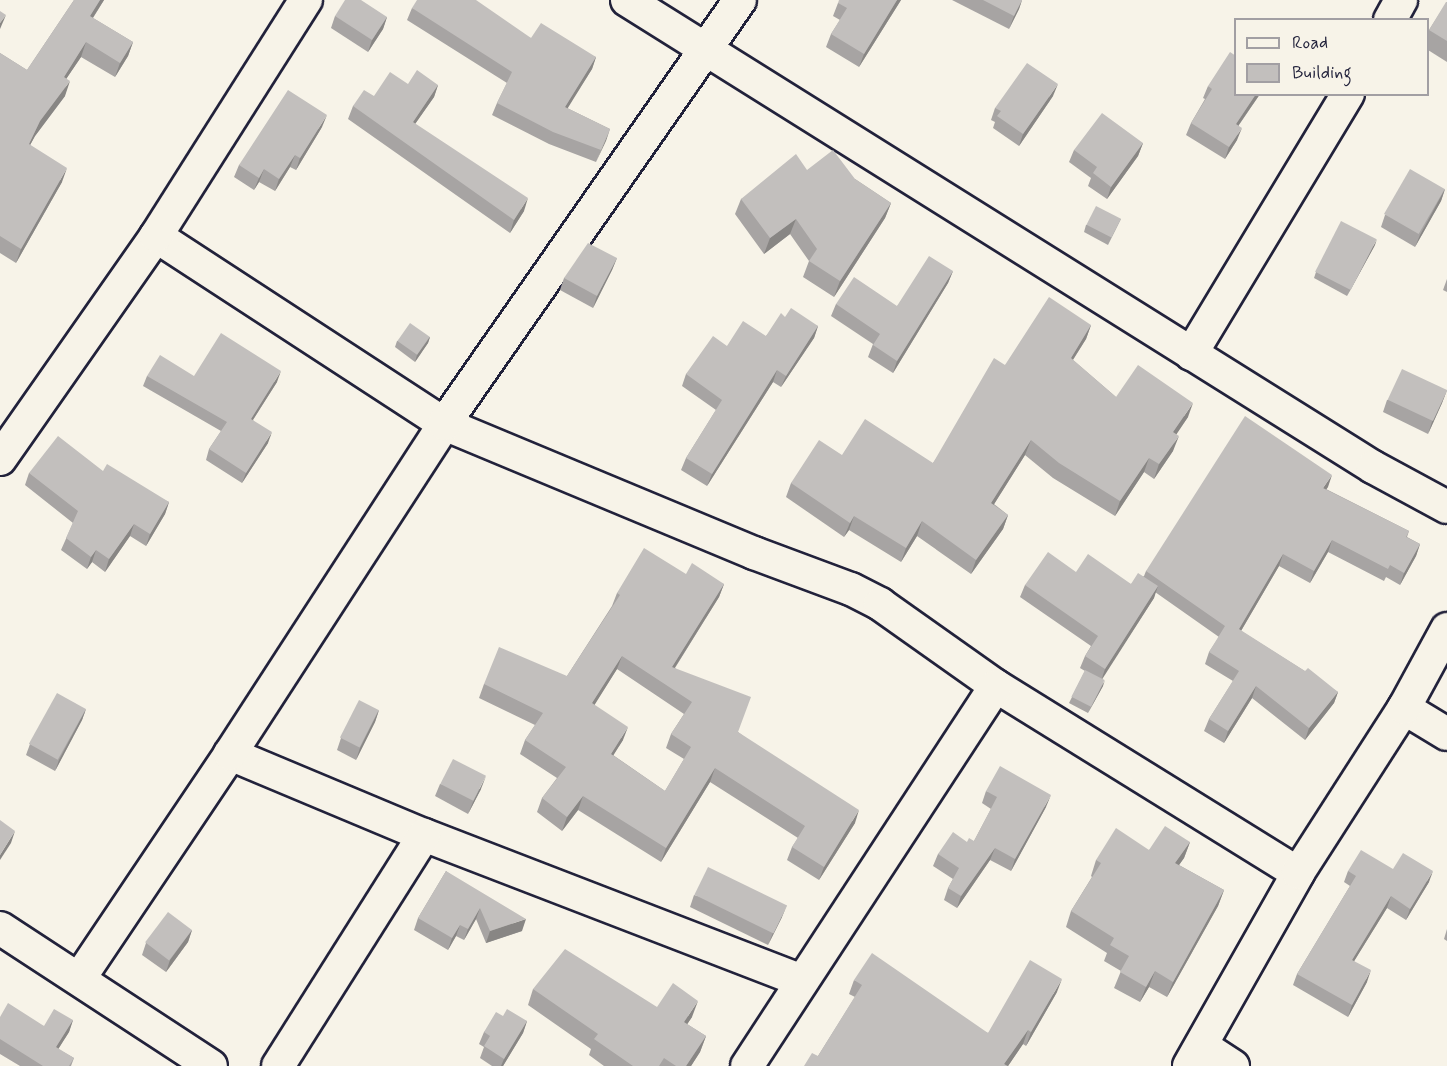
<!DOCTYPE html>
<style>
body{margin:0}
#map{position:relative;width:1447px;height:1066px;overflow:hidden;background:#f7f3e8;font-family:Mynerve,sans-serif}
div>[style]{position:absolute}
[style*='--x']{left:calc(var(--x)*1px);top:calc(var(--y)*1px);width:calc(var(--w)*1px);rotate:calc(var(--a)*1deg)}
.roads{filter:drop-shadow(2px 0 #22223b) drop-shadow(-2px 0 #22223b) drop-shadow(0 2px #22223b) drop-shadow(0 -2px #22223b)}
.street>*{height:32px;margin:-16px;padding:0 16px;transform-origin:16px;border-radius:16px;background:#f7f3e8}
.wall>*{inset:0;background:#a7a4a3}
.shaded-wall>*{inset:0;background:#888684}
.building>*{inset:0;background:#c2bfbd;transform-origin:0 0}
span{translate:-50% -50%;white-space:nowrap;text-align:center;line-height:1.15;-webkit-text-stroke:4.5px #f7f3e8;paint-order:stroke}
.legend{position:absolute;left:1234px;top:18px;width:195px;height:78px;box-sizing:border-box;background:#f7f3e8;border:2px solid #a29fa3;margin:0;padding:8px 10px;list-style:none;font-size:18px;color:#22223b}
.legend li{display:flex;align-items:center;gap:12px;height:30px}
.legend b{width:30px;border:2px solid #a29fa3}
</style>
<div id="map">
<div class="roads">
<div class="street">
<i style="--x:627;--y:0;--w:880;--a:32.05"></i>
<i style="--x:1373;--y:467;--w:84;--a:28.4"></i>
<i style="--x:1390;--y:20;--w:23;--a:-61"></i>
<i style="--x:156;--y:236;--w:344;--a:33.1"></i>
<i style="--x:444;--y:424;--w:336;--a:22.6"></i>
<i style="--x:754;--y:553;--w:103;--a:20.4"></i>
<i style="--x:851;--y:589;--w:33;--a:27"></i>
<i style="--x:880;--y:604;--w:142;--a:35.3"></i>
<i style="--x:996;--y:686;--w:355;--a:31.8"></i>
<i style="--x:1191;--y:354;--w:304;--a:-58.9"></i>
<i style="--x:0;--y:459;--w:272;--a:-55"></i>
<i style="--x:156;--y:236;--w:280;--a:-57.6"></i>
<i style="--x:1404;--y:708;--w:50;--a:31.2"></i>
<i style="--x:230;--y:754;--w:210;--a:22.7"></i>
<i style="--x:424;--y:835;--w:403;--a:21.1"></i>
<i style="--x:0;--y:928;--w:252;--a:33.2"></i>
<i style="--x:79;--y:979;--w:271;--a:-56.1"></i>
<i style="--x:230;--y:754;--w:393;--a:-57"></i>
<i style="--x:444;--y:424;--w:517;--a:-55.08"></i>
<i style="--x:1202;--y:1046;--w:37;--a:33"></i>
<i style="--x:278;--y:1066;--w:273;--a:-57.7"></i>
<i style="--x:747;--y:1066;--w:454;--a:-56.8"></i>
<i style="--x:1189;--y:1066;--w:222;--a:-60.5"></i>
<i style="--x:1298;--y:873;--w:196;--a:-57.3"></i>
<i style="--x:1404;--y:708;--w:90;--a:-61.4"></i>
</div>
</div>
<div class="wall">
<i style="clip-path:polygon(74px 0,104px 0,93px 18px,133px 42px,128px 56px,115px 77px,81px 57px,66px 79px,65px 96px,35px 136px,30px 145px,62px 182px,16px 263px,0 253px,0 53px,27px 70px)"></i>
<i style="clip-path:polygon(901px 0,859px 67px,826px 47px,831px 34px,840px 20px,833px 16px,838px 3px)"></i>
<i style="clip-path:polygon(952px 0,1022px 0,1019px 9px,1009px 29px)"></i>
<i style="clip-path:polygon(1447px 2px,1447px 62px,1428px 50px,1428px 35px,1429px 30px)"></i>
<i style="clip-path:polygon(412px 8px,531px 38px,596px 57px,592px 69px,567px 108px,610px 129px,596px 162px,549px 144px,492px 115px,497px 103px,507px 83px,407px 20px)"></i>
<i style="clip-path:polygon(335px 16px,387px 17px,383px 29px,368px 52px,331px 28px)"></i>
<i style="clip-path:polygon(438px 85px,434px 97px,415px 124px,524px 211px,510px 233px,348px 119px,353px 106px,374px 96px)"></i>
<i style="clip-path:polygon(1208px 86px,1236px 94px,1260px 94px,1239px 125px,1237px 140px,1225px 159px,1186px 135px,1191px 123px,1205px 99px,1203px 98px)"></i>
<i style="clip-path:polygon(1053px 96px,1019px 146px,993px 128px,995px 122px,991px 120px,995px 108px)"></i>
<i style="clip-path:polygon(322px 127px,296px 170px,290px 167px,275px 191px,259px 182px,254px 190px,234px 177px,239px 165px)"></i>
<i style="clip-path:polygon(1143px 143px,1138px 156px,1107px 199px,1088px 186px,1091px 178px,1069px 162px,1074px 150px)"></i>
<i style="clip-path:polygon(807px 170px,855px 179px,891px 203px,885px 218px,834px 297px,803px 277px,809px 261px,790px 234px,764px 254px,735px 214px,741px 199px)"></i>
<i style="clip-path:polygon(1445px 189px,1441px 201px,1415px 247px,1381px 227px,1385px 215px)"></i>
<i style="clip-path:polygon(1121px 219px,1108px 245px,1084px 232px,1086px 225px)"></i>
<i style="clip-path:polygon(1375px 245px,1347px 296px,1314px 278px,1316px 272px)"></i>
<i style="clip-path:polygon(617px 258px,612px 270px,593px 308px,560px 290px,564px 278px)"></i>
<i style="clip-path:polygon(953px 271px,948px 283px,893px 373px,868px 357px,873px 344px,831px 316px,836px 304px,897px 306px)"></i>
<i style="clip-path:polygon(1447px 279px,1447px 292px,1443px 290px)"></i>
<i style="clip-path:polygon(785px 317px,818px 326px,814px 338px,781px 387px,773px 382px,707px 486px,681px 470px,686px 458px,716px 410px,682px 386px,686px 374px,727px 346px,766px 336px)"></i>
<i style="clip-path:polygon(1091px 325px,1086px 339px,1073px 360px,1116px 397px,1188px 417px,1176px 434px,1173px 451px,1154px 479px,1144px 472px,1115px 516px,1053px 478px,1025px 455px,994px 504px,1008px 515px,1003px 529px,971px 574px,917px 536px,901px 562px,849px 530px,844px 537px,786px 497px,791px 483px,842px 455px,933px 463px,1005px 365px)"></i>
<i style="clip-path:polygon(430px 337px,428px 343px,415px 362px,395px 347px,397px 341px)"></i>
<i style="clip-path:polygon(147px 376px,194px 376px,277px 382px,253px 420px,268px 443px,242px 483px,206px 460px,209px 449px,221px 431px,143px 386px)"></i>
<i style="clip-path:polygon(1447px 390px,1442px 403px,1428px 434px,1383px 412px,1387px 400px)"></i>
<i style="clip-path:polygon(103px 471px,169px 502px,165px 514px,146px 546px,130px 536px,105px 572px,92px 562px,87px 569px,61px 550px,73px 523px,25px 485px,29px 473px)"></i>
<i style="clip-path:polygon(1328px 487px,1326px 489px,1409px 531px,1407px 537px,1420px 544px,1416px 556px,1400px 585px,1386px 577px,1384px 581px,1328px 552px,1310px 583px,1279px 566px,1241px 631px,1338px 692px,1334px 703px,1305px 740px,1252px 698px,1224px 743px,1204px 731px,1209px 719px,1233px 681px,1205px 664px,1209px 652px,1219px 637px,1155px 592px,1154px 598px,1102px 678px,1103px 686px,1088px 713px,1069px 703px,1085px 671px,1080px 668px,1085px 656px,1091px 646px,1020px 597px,1025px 585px,1076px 572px,1131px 584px,1144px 576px,1146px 571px)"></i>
<i style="clip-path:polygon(evenodd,686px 574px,724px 584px,719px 597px,675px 668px,738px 732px,855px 823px,819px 880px,787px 860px,792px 847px,798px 838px,710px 782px,661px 862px,578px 810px,562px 831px,537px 812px,542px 798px,557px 778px,520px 754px,525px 740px,535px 725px,479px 698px,484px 684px,567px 676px,612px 606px,617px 593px,686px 574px,617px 669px,684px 714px,671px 734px,666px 748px,684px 759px,665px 791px,613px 755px,623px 740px,594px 705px,617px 669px)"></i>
<i style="clip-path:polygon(86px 709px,82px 720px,55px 771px,26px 755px,30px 744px)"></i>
<i style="clip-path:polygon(379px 710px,375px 722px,356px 760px,337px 750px,341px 738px)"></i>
<i style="clip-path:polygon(440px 784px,481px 789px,468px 814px,435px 796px)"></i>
<i style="clip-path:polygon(986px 791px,1046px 807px,1011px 871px,990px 860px,957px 908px,944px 900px,948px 888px,953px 879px,933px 866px,938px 854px,967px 842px,974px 841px,991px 809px,982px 803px)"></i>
<i style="clip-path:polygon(1190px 842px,1184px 858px,1179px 865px,1224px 890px,1218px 906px,1167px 997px,1149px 987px,1140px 1002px,1114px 988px,1121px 971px,1104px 961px,1107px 953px,1066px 927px,1071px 911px,1092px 877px,1091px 876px,1096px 860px)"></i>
<i style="clip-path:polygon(1393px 869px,1429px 882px,1406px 920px,1387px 908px,1354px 961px,1367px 982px,1348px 1017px,1293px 985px,1297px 974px,1350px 886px,1344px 882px,1348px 871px)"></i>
<i style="clip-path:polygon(446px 871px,522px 931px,486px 943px,476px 919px,464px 940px,456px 936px,448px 950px,414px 930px,418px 918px)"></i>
<i style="clip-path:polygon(694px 895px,782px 917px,768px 945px,690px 907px)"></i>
<i style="clip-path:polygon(1447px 929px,1447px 941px,1444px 939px)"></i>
<i style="clip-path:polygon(192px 930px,188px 942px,166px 972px,142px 955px,146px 943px)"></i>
<i style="clip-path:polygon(854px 980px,988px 1033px,1057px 992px,1026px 1046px,1023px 1044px,1008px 1066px,818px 1056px,855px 997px,849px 994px)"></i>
<i style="clip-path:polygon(533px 989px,657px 1007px,692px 1017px,687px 1024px,706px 1036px,700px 1052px,691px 1066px,604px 1066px,589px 1055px,591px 1049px,528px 1005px)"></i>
<i style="clip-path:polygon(503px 1016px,527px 1021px,523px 1033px,503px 1066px,492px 1066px,480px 1058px,484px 1047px,479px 1044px,484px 1032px)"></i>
<i style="clip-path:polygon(0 1017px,44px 1026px,73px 1020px,69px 1032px,58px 1049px,74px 1058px,71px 1066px,20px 1066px,0 1054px)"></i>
</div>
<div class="shaded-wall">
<i style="clip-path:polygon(100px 0,104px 0,85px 30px,90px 16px)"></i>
<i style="clip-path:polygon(897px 0,901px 0,859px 67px,864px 54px)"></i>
<i style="clip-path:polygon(1022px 0,1019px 9px,1009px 29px,1014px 16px)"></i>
<i style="clip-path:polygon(6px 15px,0 29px,0 23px)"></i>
<i style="clip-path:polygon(387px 17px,383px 29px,368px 52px,372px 40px)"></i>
<i style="clip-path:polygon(86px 42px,81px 57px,58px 91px,64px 77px)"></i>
<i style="clip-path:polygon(133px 42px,128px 56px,115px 77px,120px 63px)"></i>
<i style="clip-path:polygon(596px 57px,592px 69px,561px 119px,565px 107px)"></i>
<i style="clip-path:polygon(70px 81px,65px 96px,35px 136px,23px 158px,29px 144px,40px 121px)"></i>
<i style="clip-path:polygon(1058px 84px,1053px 96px,1019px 146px,1023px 134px)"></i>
<i style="clip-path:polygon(438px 85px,434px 97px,408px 134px,413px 122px)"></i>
<i style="clip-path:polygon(1256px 94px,1260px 94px,1231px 136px,1236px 124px)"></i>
<i style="clip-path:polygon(327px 115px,322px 127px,296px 170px,300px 158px)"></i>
<i style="clip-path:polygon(1242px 128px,1237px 140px,1225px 159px,1229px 147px)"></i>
<i style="clip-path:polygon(610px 129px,606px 141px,596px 162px,601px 150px)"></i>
<i style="clip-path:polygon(1143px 143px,1138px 156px,1107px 199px,1111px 187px)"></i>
<i style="clip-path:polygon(295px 155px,290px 167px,275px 191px,279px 179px)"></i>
<i style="clip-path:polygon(67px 168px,62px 182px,16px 263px,21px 249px)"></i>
<i style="clip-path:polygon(264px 169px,259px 182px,254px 190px,259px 178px)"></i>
<i style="clip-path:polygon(1445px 189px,1441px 201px,1415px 247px,1420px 235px)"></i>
<i style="clip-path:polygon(528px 198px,524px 211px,510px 233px,514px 220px)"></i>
<i style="clip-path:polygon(891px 203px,885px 218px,834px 297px,840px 281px)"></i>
<i style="clip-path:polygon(796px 219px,790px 234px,764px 254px,770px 238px)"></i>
<i style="clip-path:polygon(1377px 239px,1375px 245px,1347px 296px,1350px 290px)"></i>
<i style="clip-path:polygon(617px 258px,612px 270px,593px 308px,597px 296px)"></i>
<i style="clip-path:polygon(953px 271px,948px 283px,893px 373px,897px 361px)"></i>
<i style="clip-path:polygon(1091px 325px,1086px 339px,1065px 372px,1071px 358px)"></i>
<i style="clip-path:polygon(818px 326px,814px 338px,781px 387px,786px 376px)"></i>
<i style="clip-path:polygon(430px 337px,428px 343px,415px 362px,417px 355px)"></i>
<i style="clip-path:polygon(777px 370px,773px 382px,707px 486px,712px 474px)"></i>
<i style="clip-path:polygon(281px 371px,277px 382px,247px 429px,251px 419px)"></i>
<i style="clip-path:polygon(1447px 390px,1442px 403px,1428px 434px,1432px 422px)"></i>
<i style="clip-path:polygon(1193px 403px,1188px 417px,1168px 447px,1173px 432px)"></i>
<i style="clip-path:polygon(272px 432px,268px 443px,242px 483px,246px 473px)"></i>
<i style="clip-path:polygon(1179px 436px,1173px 451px,1154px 479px,1159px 464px)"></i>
<i style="clip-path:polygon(1031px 440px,1025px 455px,986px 517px,991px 503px)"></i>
<i style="clip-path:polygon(1149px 458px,1144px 472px,1115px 516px,1120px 501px)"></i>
<i style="clip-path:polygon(1332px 475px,1328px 487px,1319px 500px,1323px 488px)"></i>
<i style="clip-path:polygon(169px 502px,165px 514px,146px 546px,150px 534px)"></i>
<i style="clip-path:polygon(1008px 515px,1003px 529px,971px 574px,976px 560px)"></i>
<i style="clip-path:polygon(854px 516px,849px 530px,844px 537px,850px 523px)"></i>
<i style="clip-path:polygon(922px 521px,917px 536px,901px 562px,906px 548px)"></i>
<i style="clip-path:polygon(134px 524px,130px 536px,105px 572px,109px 559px)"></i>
<i style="clip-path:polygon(1332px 540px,1328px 552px,1310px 583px,1314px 571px)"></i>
<i style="clip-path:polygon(1420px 544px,1416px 556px,1400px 585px,1404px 573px)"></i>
<i style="clip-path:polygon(96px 550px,92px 562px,87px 569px,91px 557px)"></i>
<i style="clip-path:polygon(1283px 554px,1279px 566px,1235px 641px,1239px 629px)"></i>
<i style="clip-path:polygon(724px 584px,719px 597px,667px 680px,672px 667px)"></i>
<i style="clip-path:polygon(1158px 586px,1154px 598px,1101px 681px,1105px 669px)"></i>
<i style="clip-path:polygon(622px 656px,617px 669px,587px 717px,592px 703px)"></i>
<i style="clip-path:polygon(1105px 680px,1103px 686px,1088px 713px,1091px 707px)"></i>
<i style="clip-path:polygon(1256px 686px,1252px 698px,1224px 743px,1228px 731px)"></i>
<i style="clip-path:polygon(1338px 692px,1334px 703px,1305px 740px,1309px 728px)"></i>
<i style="clip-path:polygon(86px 709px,82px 720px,55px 771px,59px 760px)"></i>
<i style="clip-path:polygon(379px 710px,375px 722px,356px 760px,360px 748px)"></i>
<i style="clip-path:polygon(628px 727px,623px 740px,606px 767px,611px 754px)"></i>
<i style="clip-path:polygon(715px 768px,710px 782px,661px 862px,666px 848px)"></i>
<i style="clip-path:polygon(486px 776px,481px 789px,468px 814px,473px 802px)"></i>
<i style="clip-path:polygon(1051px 795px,1046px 807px,1011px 871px,1015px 859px)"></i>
<i style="clip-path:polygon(583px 796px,578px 810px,562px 831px,567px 817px)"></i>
<i style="clip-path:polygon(859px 810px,855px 823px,819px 880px,824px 867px)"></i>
<i style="clip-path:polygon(15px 831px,11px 843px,0 860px,0 855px)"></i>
<i style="clip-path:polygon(1190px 842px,1184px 858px,1169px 879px,1175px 863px)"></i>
<i style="clip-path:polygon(995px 848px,990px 860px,957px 908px,961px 896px)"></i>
<i style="clip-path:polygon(1433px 871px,1429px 882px,1406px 920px,1410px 909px)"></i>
<i style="clip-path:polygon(1224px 890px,1218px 906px,1167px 997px,1173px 982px)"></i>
<i style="clip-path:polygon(1391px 896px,1387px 908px,1348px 971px,1352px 960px)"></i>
<i style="clip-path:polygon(787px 905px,782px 917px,768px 945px,773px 933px)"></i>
<i style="clip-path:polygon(480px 908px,476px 919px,464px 940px,468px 929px)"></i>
<i style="clip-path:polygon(526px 919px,522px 931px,486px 943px,490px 931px)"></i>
<i style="clip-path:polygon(460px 925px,456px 936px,448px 950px,452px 938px)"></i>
<i style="clip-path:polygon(192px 930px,188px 942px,166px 972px,170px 960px)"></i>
<i style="clip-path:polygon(1371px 970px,1367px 982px,1348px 1017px,1352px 1005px)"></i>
<i style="clip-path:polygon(1155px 971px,1149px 987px,1140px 1002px,1146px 987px)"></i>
<i style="clip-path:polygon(1062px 979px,1057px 992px,1026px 1046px,1031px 1032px)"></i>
<i style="clip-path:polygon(698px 1001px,692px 1017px,678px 1038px,684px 1022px)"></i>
<i style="clip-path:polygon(73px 1020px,69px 1032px,52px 1059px,56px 1047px)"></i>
<i style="clip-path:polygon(527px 1021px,523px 1033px,503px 1066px,501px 1066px,504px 1059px)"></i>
<i style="clip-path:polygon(1028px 1030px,1023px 1044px,1008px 1066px,1004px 1064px)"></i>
<i style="clip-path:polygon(706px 1036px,700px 1052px,691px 1066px,686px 1066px)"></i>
</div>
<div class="building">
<i style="clip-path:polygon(74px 0,100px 0,90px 16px,133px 42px,120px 63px,86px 42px,64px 77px,70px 81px,40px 121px,29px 144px,67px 168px,21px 249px,0 236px,0 53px,27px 70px)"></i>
<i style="clip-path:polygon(345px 0,361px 0,387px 17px,372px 40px,335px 16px)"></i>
<i style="clip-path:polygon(417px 0,476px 0,531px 38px,541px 23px,596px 57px,565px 107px,610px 129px,601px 150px,553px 132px,497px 103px,512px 72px,412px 8px)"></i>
<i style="clip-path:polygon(839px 0,897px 0,864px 54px,831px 34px,847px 8px,838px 3px)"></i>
<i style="clip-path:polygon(983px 0,1022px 0,1014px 16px)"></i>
<i style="clip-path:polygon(1446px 2px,1447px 2px,1447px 41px,1429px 30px)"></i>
<i style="clip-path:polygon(0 11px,6px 15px,0 23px)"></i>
<i style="clip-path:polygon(1230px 52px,1236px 56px,1236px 94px,1256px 94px,1236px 124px,1242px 128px,1229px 147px,1191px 123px,1212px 89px,1208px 86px)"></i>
<i style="clip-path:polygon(1027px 63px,1058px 84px,1023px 134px,997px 116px,1001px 111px,995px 108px)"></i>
<i style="clip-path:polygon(417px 70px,438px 85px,413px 122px,528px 198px,514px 220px,353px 106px,364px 90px,374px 96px,390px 72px,408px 84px)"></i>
<i style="clip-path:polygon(288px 90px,327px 115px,300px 158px,295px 155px,279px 179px,264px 169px,259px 178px,239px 165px)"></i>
<i style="clip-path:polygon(1102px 113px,1143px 143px,1111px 187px,1093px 173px,1097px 167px,1074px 150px)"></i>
<i style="clip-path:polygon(833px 150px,855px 179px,891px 203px,840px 281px,809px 261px,817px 249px,796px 219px,770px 238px,741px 199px,796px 154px,807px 170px)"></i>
<i style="left:1410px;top:169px;width:40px;height:52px;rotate:30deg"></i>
<i style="left:1096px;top:206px;width:28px;height:21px;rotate:27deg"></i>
<i style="left:1341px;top:221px;width:40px;height:57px;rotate:27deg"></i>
<i style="clip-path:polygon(588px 243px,617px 258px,597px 296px,564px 278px)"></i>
<i style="clip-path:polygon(929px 256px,953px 271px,897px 361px,873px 345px,880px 334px,836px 304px,854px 277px,897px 306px)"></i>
<i style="clip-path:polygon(1049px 297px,1091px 325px,1071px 358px,1116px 397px,1138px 365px,1193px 403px,1173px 432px,1179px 436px,1159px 464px,1149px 458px,1120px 501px,1059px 463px,1031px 440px,991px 503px,1008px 515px,976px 560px,922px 521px,906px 548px,854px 516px,850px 523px,791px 483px,819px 440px,842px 455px,865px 419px,933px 463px,994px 358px,1005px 365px)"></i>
<i style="clip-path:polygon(791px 308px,818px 326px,786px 376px,777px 370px,712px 474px,686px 458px,722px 400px,686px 374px,713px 336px,727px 346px,743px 321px,766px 336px,781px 313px,785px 317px)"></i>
<i style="left:410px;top:323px;width:24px;height:22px;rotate:35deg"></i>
<i style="clip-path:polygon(221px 333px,281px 371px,251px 419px,272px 432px,246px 473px,209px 449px,227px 422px,147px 376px,160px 355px,194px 376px)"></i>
<i style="left:1402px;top:369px;width:50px;height:34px;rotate:25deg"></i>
<i style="clip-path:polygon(1245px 416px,1332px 475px,1323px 488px,1409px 531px,1406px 537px,1420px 544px,1404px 573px,1390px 565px,1388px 569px,1332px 540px,1314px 571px,1283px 554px,1239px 629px,1305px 671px,1308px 668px,1338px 692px,1309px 728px,1256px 686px,1228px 731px,1209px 719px,1239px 671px,1209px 652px,1225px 626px,1146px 571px)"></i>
<i style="clip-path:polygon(58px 436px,103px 471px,107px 464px,169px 502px,150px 534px,134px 524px,109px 559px,96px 550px,91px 557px,66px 538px,78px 511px,29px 473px)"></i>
<i style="clip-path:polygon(evenodd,644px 548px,686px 574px,692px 563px,724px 584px,672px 667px,751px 697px,738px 732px,859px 810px,824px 867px,792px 847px,805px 826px,715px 768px,666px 848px,583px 796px,567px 817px,542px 798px,566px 767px,525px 740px,543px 713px,484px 684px,499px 647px,567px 676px,620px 595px,617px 593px,644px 548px,622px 656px,692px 702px,671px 734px,691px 747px,665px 791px,611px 754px,628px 727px,592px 703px,622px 656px)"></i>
<i style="clip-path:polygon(1048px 552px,1076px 572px,1088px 554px,1131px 584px,1138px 573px,1158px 586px,1105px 669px,1085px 656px,1098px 636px,1025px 585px)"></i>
<i style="left:1085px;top:670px;width:22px;height:30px;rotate:27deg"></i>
<i style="left:57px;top:693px;width:33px;height:58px;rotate:29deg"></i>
<i style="left:359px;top:700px;width:22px;height:42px;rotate:27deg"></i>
<i style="left:453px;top:759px;width:37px;height:28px;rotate:27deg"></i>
<i style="clip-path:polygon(1000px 766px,1051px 795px,1015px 859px,995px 848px,961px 896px,948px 888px,959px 868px,938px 854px,953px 832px,967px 842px,969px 838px,974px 841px,997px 797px,986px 791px)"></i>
<i style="clip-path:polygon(0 820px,15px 831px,0 855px)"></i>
<i style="clip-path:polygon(1165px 826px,1190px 842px,1175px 863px,1224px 890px,1173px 982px,1155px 971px,1146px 987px,1120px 972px,1129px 956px,1110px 945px,1114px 938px,1071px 911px,1101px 863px,1096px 860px,1116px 828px,1149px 850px)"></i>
<i style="clip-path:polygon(1361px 850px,1393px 869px,1403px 853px,1433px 871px,1410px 909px,1391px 896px,1352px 960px,1371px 970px,1352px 1005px,1297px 974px,1356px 876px,1348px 871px)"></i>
<i style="left:708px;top:867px;width:88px;height:31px;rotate:26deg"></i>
<i style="clip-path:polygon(446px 871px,526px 919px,490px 931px,480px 908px,468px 929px,460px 925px,452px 938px,418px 918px)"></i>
<i style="left:168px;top:912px;width:30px;height:38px;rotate:37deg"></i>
<i style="clip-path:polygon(565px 949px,657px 1007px,673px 983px,698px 1001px,684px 1022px,706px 1036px,686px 1066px,676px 1066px,664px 1058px,659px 1066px,633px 1066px,594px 1039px,598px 1034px,533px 989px)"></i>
<i style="clip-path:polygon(872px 953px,988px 1033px,1030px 960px,1062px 979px,1031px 1032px,1028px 1030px,1004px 1064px,1007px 1066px,804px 1066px,812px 1053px,818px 1056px,862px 985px,854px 980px)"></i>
<i style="clip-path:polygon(8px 1003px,44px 1026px,54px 1009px,73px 1020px,56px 1047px,74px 1058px,69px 1066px,43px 1066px,0 1039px,0 1017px)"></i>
<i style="clip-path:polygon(507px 1009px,527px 1021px,504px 1059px,484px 1046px,490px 1036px,484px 1032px,496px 1012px,503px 1016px)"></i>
</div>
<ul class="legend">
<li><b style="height:8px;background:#f7f3e8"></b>Road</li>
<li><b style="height:16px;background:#c2bfbd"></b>Building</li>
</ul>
</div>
